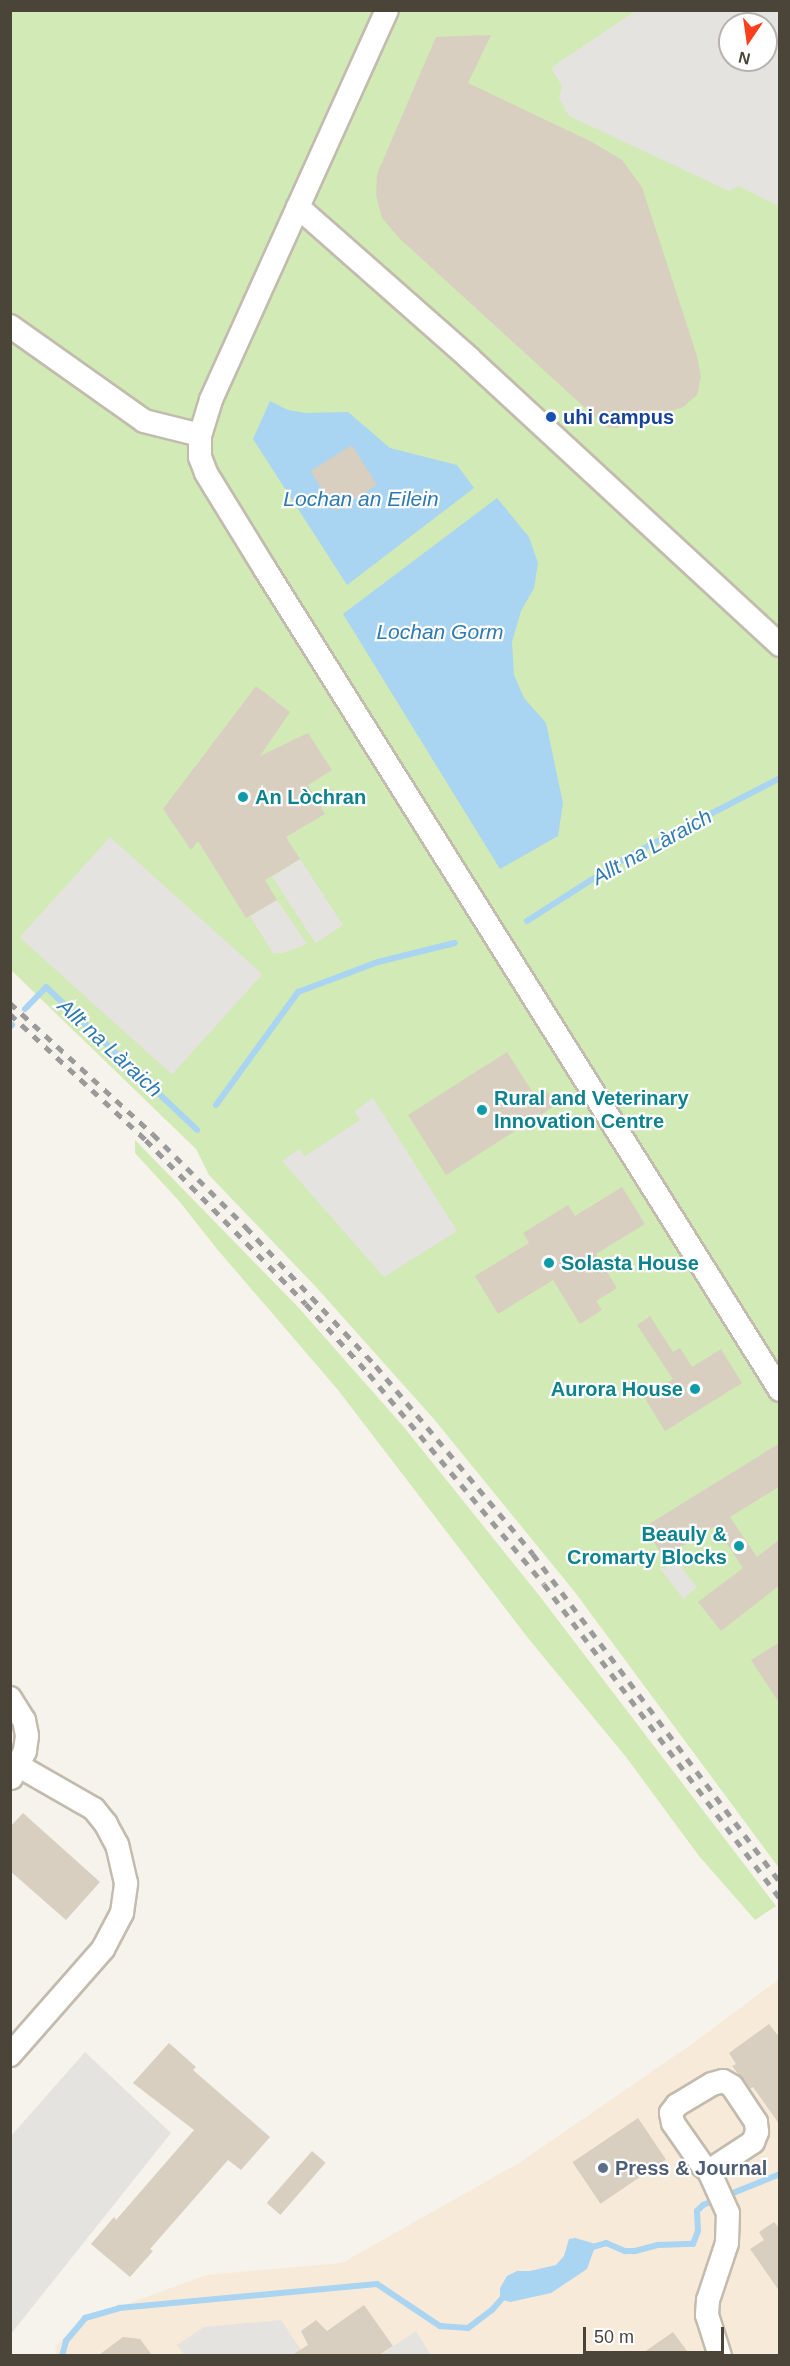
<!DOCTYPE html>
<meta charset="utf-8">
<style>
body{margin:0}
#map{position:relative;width:790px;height:2366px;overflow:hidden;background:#f6f3ec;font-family:Arial,sans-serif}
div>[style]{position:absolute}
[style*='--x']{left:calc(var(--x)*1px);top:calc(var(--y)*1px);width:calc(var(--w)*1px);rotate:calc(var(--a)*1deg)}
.commercial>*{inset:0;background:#f7ead8}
.green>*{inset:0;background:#d2eab5}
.parking>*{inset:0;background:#e5e3e0;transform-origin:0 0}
.water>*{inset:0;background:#a9d4f2}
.stream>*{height:6px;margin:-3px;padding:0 3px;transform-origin:3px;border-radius:3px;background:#a9d4f2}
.building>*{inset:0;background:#d8cfc1;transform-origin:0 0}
.roads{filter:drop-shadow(2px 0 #c2bbae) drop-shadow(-2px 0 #c2bbae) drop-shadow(0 2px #c2bbae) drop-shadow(0 -2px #c2bbae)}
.minor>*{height:22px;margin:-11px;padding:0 11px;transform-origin:11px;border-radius:11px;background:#fff}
.rail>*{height:4.5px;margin-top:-2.25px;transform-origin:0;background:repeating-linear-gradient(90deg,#9a9a9a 0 8px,transparent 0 16px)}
.dots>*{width:16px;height:16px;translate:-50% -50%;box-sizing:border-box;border:3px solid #fff;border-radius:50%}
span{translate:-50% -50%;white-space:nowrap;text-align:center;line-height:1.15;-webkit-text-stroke:4.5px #fff;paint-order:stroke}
.transit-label{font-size:20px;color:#164399;font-weight:700}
.left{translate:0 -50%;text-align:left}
.culture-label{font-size:20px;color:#0d838f;font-weight:700}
.right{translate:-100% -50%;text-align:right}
.service-label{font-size:20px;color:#4e5e75;font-weight:700}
.water-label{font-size:21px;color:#2e7ab2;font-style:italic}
.frame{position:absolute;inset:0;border:12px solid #4b4439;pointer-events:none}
.north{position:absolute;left:718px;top:12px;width:60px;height:60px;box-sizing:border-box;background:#fff;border:2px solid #b7b4b0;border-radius:50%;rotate:193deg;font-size:16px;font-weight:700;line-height:24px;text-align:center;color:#4b4439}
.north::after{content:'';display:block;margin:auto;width:21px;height:27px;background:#fc3f1d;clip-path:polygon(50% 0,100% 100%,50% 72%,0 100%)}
.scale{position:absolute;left:583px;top:2327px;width:141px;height:27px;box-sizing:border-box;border:3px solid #4b4439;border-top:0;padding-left:8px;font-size:18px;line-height:21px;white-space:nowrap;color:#4b4439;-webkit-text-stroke:4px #fff;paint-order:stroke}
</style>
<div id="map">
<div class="commercial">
<i style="clip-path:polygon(779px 1979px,779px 2355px,55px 2356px,56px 2346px,81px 2321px,206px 2275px,342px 2263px,519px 2163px,692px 2044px)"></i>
</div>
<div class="green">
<i style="clip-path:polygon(evenodd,11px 11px,779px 11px,779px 1868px,574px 1591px,433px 1418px,316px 1287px,209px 1175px,196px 1149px,11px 970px,11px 11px,730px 24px,766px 24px,766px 60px,730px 60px,730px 24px)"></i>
<i style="clip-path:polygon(135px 1140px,298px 1307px,403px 1426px,538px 1594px,776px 1906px,755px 1920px,699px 1856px,626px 1757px,528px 1638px,338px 1390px,217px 1249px,179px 1201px,135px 1153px)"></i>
</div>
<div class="parking">
<i style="clip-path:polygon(evenodd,637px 10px,779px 11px,779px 206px,739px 186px,729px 191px,569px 116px,559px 98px,562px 86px,551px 68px,637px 10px,730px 24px,766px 24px,766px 60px,730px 60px,730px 24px)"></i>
<i style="left:110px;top:837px;width:205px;height:135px;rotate:42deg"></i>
<i style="left:300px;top:859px;width:79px;height:33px;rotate:57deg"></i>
<i style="clip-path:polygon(277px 900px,307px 944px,283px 953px,273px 953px,250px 916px)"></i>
<i style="clip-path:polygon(373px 1098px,457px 1231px,384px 1277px,282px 1161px,299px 1149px,305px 1156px,360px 1120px,355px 1111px)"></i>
<i style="clip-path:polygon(676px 1561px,697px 1587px,685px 1597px,685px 1601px,659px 1567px,665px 1569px)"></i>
<i style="clip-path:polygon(85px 2052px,171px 2133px,11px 2334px,11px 2136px)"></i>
<i style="clip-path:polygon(281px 2320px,301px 2350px,292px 2356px,185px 2356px,177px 2345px,204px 2327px)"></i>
<i style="clip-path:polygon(416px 2331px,431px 2355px,379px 2356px)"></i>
</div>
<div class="water">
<i style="clip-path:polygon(270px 401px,288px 410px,305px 413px,348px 412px,390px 448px,457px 465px,474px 488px,347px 585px,253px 439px)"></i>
<i style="clip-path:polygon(497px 498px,529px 537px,538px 563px,534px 588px,521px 611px,512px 642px,514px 675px,524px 698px,546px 723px,563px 803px,558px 836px,500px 869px,343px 614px)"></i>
<i style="clip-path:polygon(575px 2238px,596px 2244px,587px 2269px,551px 2293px,510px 2302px,500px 2299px,500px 2288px,507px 2276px,517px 2271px,530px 2271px,556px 2265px,564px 2256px,569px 2239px)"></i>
</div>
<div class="stream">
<i style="--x:527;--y:921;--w:119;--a:-32.6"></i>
<i style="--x:627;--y:857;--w:172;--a:-27.3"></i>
<i style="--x:25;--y:1009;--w:30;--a:-46"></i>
<i style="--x:46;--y:987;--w:208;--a:43.4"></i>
<i style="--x:10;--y:1027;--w:3;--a:-45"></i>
<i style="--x:216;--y:1105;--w:140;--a:-54"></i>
<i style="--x:298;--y:992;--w:85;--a:-20.6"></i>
<i style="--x:378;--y:962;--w:79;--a:-13.9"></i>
<i style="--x:589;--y:2248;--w:18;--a:-16"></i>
<i style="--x:606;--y:2243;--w:21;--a:23"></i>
<i style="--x:625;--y:2251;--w:10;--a:0"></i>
<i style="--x:635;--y:2251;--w:24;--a:-15"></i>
<i style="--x:658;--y:2245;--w:35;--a:-2"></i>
<i style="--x:693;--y:2244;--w:14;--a:-69"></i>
<i style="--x:698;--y:2231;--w:20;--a:-93"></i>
<i style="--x:697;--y:2211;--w:8;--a:-45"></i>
<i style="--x:703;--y:2205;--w:83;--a:-21.9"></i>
<i style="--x:62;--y:2356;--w:16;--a:-75"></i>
<i style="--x:66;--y:2341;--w:30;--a:-50"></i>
<i style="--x:85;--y:2318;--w:35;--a:-16"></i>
<i style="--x:119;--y:2308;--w:259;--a:-5.3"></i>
<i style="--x:377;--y:2284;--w:76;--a:33.7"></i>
<i style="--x:440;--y:2326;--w:28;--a:4"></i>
<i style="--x:468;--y:2328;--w:30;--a:-37"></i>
<i style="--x:492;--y:2310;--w:20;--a:-49"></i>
</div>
<div class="building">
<i style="clip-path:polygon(491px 35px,468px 83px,592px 142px,622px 160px,642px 187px,697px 356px,701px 377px,697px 395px,683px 407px,617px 428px,606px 427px,399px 238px,382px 218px,376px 195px,377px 174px,436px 37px)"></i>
<i style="left:352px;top:445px;width:47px;height:49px;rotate:58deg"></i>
<i style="clip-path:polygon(256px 686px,290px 712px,260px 756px,308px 733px,332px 770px,308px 785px,325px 814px,286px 837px,300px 859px,265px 880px,277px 900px,246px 918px,198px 841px,191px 850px,163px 809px)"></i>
<i style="clip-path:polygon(507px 1052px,535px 1096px,546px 1090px,556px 1105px,446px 1175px,408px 1115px)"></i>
<i style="clip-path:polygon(622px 1187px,645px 1224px,596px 1254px,617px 1288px,596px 1301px,602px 1310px,580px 1324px,553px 1280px,498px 1314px,475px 1276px,529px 1243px,523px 1233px,568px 1205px,575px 1216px)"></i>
<i style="clip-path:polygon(650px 1316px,673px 1352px,680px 1348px,692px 1367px,721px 1349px,742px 1383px,665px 1431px,644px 1397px,673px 1379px,637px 1325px)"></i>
<i style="clip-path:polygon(780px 1443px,780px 1486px,730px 1517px,757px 1557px,780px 1539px,780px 1585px,721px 1631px,698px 1602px,743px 1568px,715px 1526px,664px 1558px,644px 1527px)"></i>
<i style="clip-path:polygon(780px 1642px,780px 1704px,751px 1660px)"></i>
<i style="clip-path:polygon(23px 1813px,100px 1882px,66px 1920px,10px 1871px,10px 1827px)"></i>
<i style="clip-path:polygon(769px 2024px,780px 2038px,780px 2125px,753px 2087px,750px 2089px,732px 2066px,736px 2064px,729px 2053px)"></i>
<i style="clip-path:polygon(169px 2043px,196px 2067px,193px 2070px,270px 2137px,241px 2170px,228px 2160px,150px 2249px,153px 2251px,130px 2277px,91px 2244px,114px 2217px,116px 2220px,194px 2130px,133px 2083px)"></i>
<i style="left:638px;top:2118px;width:50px;height:79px;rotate:56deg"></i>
<i style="left:312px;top:2151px;width:18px;height:69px;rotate:41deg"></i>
<i style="clip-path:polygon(774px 2222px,780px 2229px,780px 2292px,750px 2249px,764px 2240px,759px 2232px)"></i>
<i style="clip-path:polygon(364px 2305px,393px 2346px,379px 2355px,292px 2355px,308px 2345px,301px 2331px,316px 2320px,327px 2331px)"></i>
<i style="clip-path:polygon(673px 2332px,690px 2355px,640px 2355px)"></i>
<i style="clip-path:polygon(123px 2337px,140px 2339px,152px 2355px,99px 2355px)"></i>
</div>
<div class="roads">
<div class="minor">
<i style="--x:387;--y:10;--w:428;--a:114.3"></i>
<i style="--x:211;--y:400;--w:37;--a:107"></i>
<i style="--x:200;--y:435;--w:22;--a:90"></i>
<i style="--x:200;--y:457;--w:17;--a:69"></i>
<i style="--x:206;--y:473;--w:113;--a:58.4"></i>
<i style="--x:265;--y:569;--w:969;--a:57.9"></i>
<i style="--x:298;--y:207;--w:228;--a:41.4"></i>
<i style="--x:469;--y:358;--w:423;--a:42.7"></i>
<i style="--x:10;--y:326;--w:164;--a:35.3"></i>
<i style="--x:144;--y:421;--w:58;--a:14"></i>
<i style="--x:10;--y:1698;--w:26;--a:58"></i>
<i style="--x:24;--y:1720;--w:16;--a:79"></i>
<i style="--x:27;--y:1736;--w:15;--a:98"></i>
<i style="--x:25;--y:1751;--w:30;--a:117"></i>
<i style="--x:10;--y:2055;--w:141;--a:-48.7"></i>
<i style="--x:103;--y:1949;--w:41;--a:-62.2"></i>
<i style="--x:122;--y:1913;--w:30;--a:-82"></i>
<i style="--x:126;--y:1883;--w:39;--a:-103"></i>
<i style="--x:117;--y:1845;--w:24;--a:-118"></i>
<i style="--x:106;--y:1824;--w:19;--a:-129"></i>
<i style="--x:94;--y:1809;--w:86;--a:-150.2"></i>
<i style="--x:709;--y:2171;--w:53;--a:-33.4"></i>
<i style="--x:753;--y:2142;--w:11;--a:-68"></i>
<i style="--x:757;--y:2132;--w:10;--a:-96"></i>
<i style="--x:756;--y:2122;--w:43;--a:-123.7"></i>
<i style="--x:732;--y:2086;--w:10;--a:-151"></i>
<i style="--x:723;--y:2081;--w:11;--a:165"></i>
<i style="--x:712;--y:2084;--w:41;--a:149"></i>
<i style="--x:677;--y:2105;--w:10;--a:127"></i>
<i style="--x:671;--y:2113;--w:10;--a:79"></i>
<i style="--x:673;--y:2123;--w:52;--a:55.1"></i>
<i style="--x:703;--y:2166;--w:8;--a:40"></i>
<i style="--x:709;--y:2171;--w:46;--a:65.7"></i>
<i style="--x:728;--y:2213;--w:30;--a:92"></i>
<i style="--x:727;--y:2243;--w:60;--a:108.4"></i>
<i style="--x:708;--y:2300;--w:15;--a:94"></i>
<i style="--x:707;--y:2315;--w:43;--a:72.4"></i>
</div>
</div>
<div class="rail">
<i style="--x:10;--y:1003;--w:194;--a:42.5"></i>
<i style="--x:153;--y:1134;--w:132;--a:45"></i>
<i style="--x:246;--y:1227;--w:190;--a:46.9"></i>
<i style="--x:376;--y:1366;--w:245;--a:50.1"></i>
<i style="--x:533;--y:1554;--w:411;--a:53"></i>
<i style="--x:10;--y:1014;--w:185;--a:42.8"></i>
<i style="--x:146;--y:1140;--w:229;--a:45.7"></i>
<i style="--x:306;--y:1304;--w:94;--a:48"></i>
<i style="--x:369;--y:1374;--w:273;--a:50.2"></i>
<i style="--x:544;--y:1584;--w:393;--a:53.1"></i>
</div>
<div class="dots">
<i style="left:551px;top:417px;background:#1a4fb4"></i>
<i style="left:243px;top:797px;background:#0f9aa8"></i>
<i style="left:482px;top:1110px;background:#0f9aa8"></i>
<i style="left:549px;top:1263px;background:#0f9aa8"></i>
<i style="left:695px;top:1389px;background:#0f9aa8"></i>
<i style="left:739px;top:1546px;background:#0f9aa8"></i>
<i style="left:603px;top:2168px;background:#5c6f8a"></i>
</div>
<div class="transit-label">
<span class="left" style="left:563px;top:417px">uhi campus</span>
</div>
<div class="culture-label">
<span class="left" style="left:255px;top:797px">An Lòchran</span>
<span class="left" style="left:494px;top:1110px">Rural and Veterinary<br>Innovation Centre</span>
<span class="left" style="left:561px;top:1263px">Solasta House</span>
<span class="right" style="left:683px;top:1389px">Aurora House</span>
<span class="right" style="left:727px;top:1546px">Beauly &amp;<br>Cromarty Blocks</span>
</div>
<div class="service-label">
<span class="left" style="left:615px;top:2168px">Press &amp; Journal</span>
</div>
<div class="water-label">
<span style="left:361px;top:499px">Lochan an Eilein</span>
<span style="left:440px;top:632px">Lochan Gorm</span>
<span style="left:652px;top:847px;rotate:-29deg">Allt na Làraich</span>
<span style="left:110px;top:1048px;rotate:43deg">Allt na Làraich</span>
</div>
<div class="frame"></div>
<div class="north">N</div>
<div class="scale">50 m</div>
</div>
